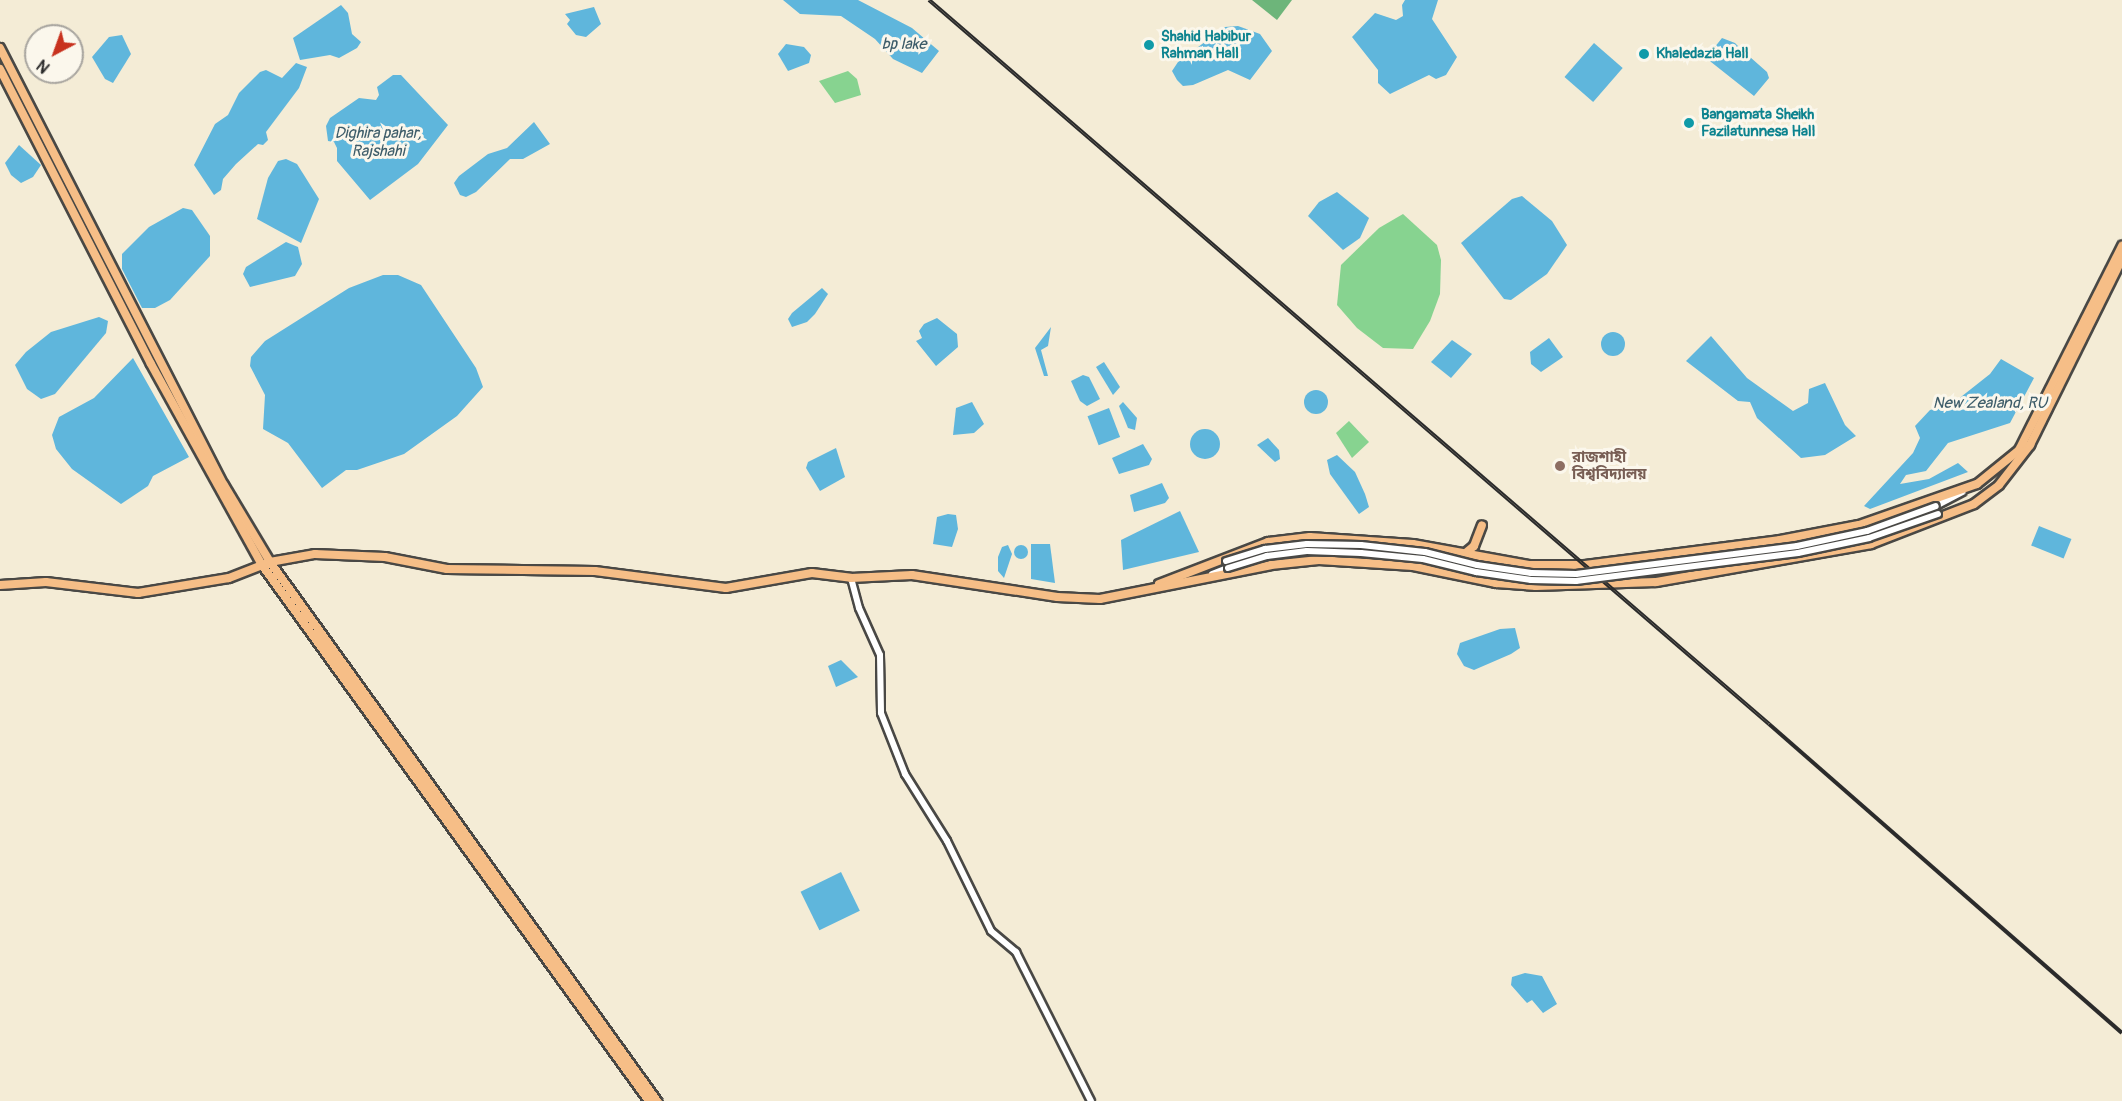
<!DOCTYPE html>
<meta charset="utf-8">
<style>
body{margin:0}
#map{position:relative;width:2122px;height:1101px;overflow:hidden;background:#f4ecd6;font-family:Pangolin,"Noto Sans Bengali",sans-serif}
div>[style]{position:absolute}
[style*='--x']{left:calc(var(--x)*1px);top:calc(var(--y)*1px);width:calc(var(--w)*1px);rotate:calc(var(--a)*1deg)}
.green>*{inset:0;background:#87d390}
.forest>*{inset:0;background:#6db57a}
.water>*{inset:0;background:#5fb6dc;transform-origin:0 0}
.round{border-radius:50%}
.roads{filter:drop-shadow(2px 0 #494845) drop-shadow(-2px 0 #494845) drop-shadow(0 2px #494845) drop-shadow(0 -2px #494845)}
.minor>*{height:6px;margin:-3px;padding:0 3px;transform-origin:3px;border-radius:3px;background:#fff}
.major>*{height:8px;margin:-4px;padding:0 4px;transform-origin:4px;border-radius:4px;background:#f6be87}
.rail>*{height:4px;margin-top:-2px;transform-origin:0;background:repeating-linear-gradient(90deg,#fbf7ec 0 4.5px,#2b2b2b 0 9px);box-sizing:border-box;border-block:2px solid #2b2b2b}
.bridges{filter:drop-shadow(2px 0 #494845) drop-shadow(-2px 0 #494845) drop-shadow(0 2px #494845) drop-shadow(0 -2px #494845)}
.minor-bridge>*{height:6px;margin:-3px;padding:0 3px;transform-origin:3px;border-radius:3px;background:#fff}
.dots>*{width:16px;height:16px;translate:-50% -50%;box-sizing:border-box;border:3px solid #fbf7ec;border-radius:50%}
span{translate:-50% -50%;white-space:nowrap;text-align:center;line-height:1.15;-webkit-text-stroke:6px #fbf7ec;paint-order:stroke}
.culture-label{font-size:15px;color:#0d838f;font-weight:700}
.left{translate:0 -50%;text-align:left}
.education-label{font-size:15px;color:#785e54;font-weight:700}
.water-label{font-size:16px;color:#3d5c69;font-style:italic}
.north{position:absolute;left:24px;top:24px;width:60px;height:60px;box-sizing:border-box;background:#fbf7ec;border:2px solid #a8a59f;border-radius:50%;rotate:221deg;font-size:16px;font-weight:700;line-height:24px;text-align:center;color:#2b2b2b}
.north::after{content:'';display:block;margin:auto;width:21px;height:27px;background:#c8321e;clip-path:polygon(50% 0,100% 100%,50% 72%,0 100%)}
</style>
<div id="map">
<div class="green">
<i style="clip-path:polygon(848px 71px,857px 79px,861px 95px,835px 103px,819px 81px)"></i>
<i style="clip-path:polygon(1403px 214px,1437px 245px,1441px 260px,1440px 294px,1430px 321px,1413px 349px,1383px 348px,1357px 328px,1337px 305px,1341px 265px,1379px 228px)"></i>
<i style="clip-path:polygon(1349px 421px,1369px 442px,1352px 458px,1336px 433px)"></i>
</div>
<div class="forest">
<i style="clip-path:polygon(1252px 0,1292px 0,1277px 20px)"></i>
</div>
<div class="water">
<i style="clip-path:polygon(783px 0,858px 0,912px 28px,939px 51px,922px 73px,893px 59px,875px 39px,841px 16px,800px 14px)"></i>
<i style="clip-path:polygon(1405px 0,1438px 0,1432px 19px,1457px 57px,1446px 75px,1436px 79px,1429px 75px,1390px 94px,1378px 83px,1378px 70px,1352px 37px,1375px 13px,1396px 20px,1403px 16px,1402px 5px)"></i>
<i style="clip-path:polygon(341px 5px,348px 13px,352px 34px,361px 42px,357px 48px,339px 58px,330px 55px,300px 60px,293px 38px)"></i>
<i style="clip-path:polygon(594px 7px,601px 24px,586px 37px,576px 35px,567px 24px,570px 20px,565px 14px)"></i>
<i style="clip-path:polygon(1238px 26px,1260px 34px,1272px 51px,1250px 80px,1228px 70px,1193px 85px,1183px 86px,1177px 80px,1172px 71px,1178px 62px,1225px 27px)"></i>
<i style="clip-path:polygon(122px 35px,131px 54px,113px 83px,105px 79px,92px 57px,109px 37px)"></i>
<i style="clip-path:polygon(1722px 38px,1735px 43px,1745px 53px,1743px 56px,1750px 57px,1767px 72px,1769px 78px,1754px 96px,1706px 58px)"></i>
<i style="left:1594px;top:43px;width:38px;height:45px;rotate:41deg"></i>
<i style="clip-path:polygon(786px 44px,804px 47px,811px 55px,809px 63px,788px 71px,778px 54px)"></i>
<i style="clip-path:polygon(296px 63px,307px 67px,299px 88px,266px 132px,268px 140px,263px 145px,258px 144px,236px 164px,223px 179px,221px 190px,214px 195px,194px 165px,215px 124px,228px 115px,239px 93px,260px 72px,266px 70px,282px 78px)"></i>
<i style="clip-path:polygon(393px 75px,401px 75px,448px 125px,418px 164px,370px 200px,337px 161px,337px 148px,334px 142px,328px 141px,326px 126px,330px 118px,359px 98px,376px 100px,379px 95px,377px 87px)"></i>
<i style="clip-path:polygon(534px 122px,550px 144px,523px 159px,510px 159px,476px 192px,466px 197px,460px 195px,454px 183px,459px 176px,488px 154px,507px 148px)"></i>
<i style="clip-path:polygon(19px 145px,41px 165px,33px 177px,21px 183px,11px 175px,5px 163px)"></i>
<i style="clip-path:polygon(286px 159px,297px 164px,319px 199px,301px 243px,257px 219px,268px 178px,278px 161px)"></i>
<i style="clip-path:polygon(1337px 192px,1369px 218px,1360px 238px,1343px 250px,1308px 216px,1319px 202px)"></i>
<i style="clip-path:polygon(1522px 196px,1552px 221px,1567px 245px,1547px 274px,1511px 300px,1504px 299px,1461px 243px,1512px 199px)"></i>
<i style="clip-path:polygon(183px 208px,192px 210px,210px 236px,210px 256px,170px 300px,155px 308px,142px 308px,122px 269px,122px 254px,149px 227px)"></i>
<i style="clip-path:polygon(286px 242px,298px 247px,302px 264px,295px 276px,250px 287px,243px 274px,246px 267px)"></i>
<i style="clip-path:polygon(383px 275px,398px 275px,421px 285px,476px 368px,483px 387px,457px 416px,404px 454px,357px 470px,346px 470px,322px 488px,288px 443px,263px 429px,265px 395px,250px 366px,251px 357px,265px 341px,349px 288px)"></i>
<i style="clip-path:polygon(822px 288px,828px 294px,815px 314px,807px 322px,792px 327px,788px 319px,792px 313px)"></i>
<i style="clip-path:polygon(99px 317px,108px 321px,106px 333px,55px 394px,41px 399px,27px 389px,15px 365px,26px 352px,51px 332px)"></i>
<i style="clip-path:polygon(937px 318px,957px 334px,958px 347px,936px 366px,916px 341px,922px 338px,919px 331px,924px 324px)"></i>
<i style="clip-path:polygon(1051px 327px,1048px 346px,1041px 350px,1048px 376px,1044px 376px,1035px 348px)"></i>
<i class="round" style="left:1601px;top:332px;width:24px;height:24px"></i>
<i style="clip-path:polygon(1711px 336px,1747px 378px,1793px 411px,1808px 403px,1809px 389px,1825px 383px,1845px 425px,1856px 436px,1825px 455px,1801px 458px,1757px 418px,1750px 402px,1738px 401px,1686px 361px)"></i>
<i style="clip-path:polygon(1549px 338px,1563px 357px,1541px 372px,1531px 364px,1530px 352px)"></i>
<i style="clip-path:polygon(1452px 340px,1472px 354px,1451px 378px,1431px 362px)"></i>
<i style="clip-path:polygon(133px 358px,189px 457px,153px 476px,148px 486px,121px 504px,72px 469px,56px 449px,52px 435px,59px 417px,94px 398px)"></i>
<i style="clip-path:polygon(2001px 359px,2034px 378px,2010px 423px,1948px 443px,1926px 471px,1906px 475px,1900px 484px,1929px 479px,1958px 463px,1968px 472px,1870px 509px,1864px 506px,1913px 453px,1920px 438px,1915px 426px,1930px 410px,1952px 404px,1990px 374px)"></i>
<i style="clip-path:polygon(1104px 362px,1120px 387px,1113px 395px,1096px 367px)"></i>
<i style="clip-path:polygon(1083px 375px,1089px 377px,1100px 399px,1087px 406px,1080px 401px,1071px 381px)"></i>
<i class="round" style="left:1304px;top:390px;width:24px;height:24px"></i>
<i style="clip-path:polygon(972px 402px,984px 424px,974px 433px,953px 435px,956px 408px)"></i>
<i style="clip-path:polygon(1123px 402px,1137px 418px,1135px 430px,1128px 428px,1119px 406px)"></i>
<i style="left:1109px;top:408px;width:31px;height:23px;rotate:69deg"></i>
<i class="round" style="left:1190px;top:429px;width:30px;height:30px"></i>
<i style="clip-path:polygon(1268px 438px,1279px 450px,1280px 459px,1275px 462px,1257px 445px)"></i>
<i style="clip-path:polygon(1143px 444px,1152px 459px,1149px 465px,1119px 474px,1112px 458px)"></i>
<i style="clip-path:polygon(836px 448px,845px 477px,820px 491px,806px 468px,808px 462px)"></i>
<i style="clip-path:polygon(1337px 455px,1355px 472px,1365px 494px,1369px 507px,1359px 514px,1330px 474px,1327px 460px)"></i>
<i style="clip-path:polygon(1162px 483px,1169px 498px,1165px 503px,1134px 512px,1130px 495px)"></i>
<i style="clip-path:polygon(1180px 511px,1199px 552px,1123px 570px,1121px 540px)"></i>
<i style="clip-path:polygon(948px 514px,956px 515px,958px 529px,952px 547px,933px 544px,937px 517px)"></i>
<i style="left:2039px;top:526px;width:35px;height:21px;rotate:22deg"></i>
<i style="clip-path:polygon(1031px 544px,1050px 544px,1055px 583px,1031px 579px)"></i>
<i class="round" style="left:1014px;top:545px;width:14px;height:14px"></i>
<i style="clip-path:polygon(1008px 545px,1012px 554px,1004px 578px,998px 571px,998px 557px,1002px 547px)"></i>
<i style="clip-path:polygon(1515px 628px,1520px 648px,1511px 654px,1474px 670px,1464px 666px,1457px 654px,1460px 643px,1500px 629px)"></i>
<i style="clip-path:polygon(841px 660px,858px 677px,836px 687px,828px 666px)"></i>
<i style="left:841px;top:872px;width:43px;height:45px;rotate:64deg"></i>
<i style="clip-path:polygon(1525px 973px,1542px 976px,1557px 1004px,1543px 1013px,1532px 1000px,1527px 1003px,1511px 985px,1512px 977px)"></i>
</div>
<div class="roads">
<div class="minor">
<i style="--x:1936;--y:506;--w:30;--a:-28"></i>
<i style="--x:1212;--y:574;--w:17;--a:-21"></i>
<i style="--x:851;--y:578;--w:31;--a:75"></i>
<i style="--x:859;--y:608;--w:51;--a:65.9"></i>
<i style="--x:880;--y:655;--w:58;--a:89"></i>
<i style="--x:881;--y:713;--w:66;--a:68.5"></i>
<i style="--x:905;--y:774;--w:79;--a:57.9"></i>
<i style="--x:947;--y:841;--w:100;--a:63.9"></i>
<i style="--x:991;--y:931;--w:33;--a:40"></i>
<i style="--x:1016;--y:952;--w:167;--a:63.3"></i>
</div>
<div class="major">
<i style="--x:0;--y:48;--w:491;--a:62.9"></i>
<i style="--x:224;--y:485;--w:90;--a:59.1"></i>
<i style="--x:270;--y:562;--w:664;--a:54.32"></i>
<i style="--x:0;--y:69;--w:331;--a:62.9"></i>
<i style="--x:151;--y:364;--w:230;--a:61.1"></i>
<i style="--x:262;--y:565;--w:661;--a:54.17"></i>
<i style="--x:1463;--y:555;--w:14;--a:-39"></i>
<i style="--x:1474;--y:546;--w:22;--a:-69"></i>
<i style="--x:1159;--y:584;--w:117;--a:-21.1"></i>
<i style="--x:1268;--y:542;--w:42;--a:-6.8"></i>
<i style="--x:1310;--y:537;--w:103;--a:3.9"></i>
<i style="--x:1413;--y:544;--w:119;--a:10.2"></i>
<i style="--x:1530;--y:565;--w:55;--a:0"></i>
<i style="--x:1585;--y:565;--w:197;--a:-7.3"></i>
<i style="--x:1780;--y:540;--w:80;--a:-10.8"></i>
<i style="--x:1859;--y:525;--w:125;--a:-19.2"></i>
<i style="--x:1977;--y:484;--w:54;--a:-39"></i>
<i style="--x:2019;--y:450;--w:229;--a:-63.2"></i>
<i style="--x:0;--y:585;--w:46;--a:-3.7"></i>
<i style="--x:46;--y:582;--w:93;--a:6.8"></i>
<i style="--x:138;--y:593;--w:92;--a:-9.4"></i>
<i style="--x:229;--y:578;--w:44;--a:-21.3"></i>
<i style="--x:270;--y:562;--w:46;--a:-10.1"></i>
<i style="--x:315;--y:554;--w:70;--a:2.5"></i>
<i style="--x:385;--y:557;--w:63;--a:11"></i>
<i style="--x:447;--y:569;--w:148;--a:0.8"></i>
<i style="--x:595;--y:571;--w:132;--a:7.4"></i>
<i style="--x:726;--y:588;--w:87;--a:-9.9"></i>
<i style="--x:812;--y:573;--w:39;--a:7"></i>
<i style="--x:851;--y:578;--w:61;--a:-2.8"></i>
<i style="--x:912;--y:575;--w:147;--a:8.6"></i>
<i style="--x:1057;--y:597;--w:43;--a:2.7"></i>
<i style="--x:1100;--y:599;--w:174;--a:-11.2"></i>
<i style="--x:1271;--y:565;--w:48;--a:-5.9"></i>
<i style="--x:1319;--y:560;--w:94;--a:3.7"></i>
<i style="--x:1413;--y:566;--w:85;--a:11.6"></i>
<i style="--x:1496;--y:583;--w:40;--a:4.3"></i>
<i style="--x:1536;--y:586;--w:120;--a:-1.9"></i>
<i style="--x:1656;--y:582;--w:218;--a:-10"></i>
<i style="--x:1871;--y:544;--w:110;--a:-21.2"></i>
<i style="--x:1974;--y:504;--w:31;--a:-37"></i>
<i style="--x:1999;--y:485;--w:51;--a:-52.2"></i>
<i style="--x:2030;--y:445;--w:208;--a:-63.7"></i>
</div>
</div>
<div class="rail">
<i style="--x:929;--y:0;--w:1109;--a:40.76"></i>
<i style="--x:1769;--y:724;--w:469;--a:41.2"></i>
</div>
<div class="bridges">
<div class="minor-bridge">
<i style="--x:1226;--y:561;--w:41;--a:-17.1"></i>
<i style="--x:1265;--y:549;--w:42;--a:-6.8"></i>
<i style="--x:1307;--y:544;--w:54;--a:1.1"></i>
<i style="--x:1361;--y:545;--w:64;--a:6.2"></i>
<i style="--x:1425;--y:552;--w:54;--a:14"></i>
<i style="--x:1477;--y:565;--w:55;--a:8.4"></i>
<i style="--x:1531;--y:573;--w:45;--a:1.3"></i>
<i style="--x:1576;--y:574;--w:223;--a:-7.2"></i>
<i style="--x:1797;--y:546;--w:72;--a:-12.1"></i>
<i style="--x:1867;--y:531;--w:73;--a:-19.9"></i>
<i style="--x:1228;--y:568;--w:41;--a:-17.1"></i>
<i style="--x:1267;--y:556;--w:40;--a:-7.1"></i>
<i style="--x:1307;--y:551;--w:54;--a:2.1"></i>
<i style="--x:1361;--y:553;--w:62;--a:5.5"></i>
<i style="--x:1423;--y:559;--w:55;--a:13.8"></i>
<i style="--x:1476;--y:572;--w:56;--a:8.3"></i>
<i style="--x:1531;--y:580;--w:45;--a:1.3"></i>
<i style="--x:1576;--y:581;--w:224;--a:-7.2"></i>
<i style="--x:1798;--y:553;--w:73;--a:-11.9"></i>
<i style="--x:1869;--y:538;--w:73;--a:-19.2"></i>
</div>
</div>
<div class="dots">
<i style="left:1149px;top:45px;background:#0f9aa8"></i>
<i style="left:1644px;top:54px;background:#0f9aa8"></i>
<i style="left:1689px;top:123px;background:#0f9aa8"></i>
<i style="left:1560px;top:466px;background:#8d6e63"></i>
</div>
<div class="culture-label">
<span class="left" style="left:1161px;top:45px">Shahid Habibur<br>Rahman Hall</span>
<span class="left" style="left:1656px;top:54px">Khaledazia Hall</span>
<span class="left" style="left:1701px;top:123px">Bangamata Sheikh<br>Fazilatunnesa Hall</span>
</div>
<div class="education-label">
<span class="left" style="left:1572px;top:466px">রাজশাহী<br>বিশ্ববিদ্যালয়</span>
</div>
<div class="water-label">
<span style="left:904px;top:44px">bp lake</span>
<span style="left:378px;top:142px">Dighira pahar,<br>Rajshahi</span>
<span style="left:1990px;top:403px">New Zealand, RU</span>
</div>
<div class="north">N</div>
</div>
